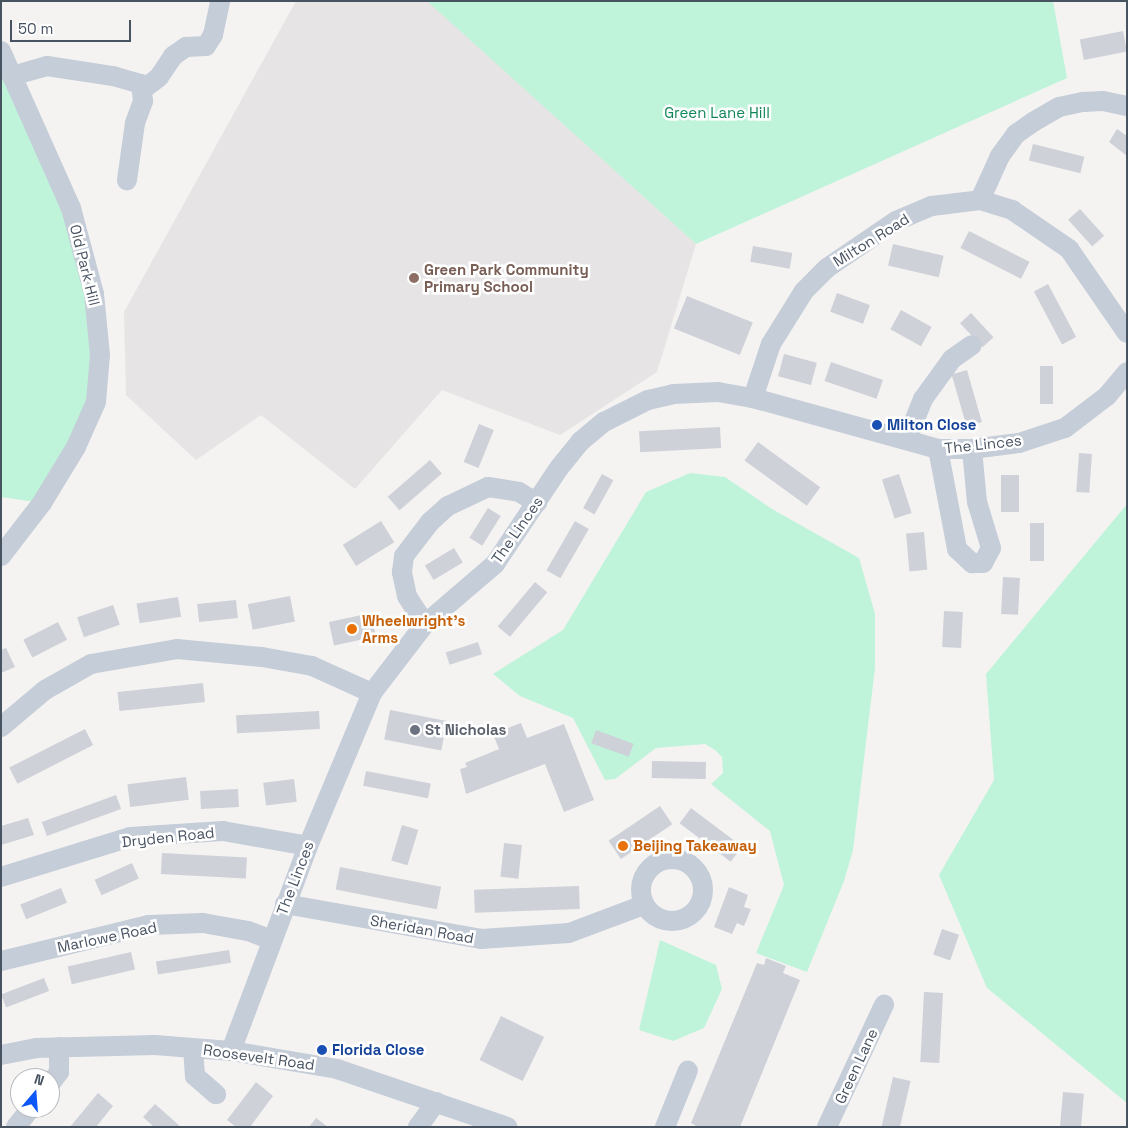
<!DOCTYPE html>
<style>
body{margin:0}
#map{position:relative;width:1128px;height:1128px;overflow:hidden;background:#f5f3f2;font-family:"Space Grotesk",sans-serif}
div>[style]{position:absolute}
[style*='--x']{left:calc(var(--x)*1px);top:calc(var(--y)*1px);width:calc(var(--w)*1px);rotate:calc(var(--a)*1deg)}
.education>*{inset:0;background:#e6e4e4}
.green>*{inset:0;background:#bff4da}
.building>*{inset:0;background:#ced1d8;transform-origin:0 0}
.street>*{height:20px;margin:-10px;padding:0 10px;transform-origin:10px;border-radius:10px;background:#c5cdd8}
.street>.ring{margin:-10px;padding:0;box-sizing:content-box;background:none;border:20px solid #c5cdd8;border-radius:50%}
.dots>*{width:14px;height:14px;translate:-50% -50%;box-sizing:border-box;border:2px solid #fff;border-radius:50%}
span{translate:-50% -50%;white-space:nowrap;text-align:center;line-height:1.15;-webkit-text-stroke:5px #fff;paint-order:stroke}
.park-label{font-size:15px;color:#108658}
.street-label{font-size:15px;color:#485362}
.education-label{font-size:15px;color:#785e54;font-weight:700}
.left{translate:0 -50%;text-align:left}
.transit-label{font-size:15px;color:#164399;font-weight:700}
.food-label{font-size:15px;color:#c56008;font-weight:700}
.worship-label{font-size:15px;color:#5b616d;font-weight:700}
.frame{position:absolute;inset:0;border:2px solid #485362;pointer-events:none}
.north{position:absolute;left:10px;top:1068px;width:50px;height:50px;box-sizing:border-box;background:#fff;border:1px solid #b6bac0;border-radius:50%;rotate:18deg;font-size:14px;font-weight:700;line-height:20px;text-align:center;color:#485362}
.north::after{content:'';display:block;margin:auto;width:18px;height:22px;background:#0c57f5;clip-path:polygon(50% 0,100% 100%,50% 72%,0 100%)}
.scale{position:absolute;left:10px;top:20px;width:121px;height:22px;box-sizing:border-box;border:2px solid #485362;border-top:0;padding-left:6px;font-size:15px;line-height:18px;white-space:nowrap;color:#485362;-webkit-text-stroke:4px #fff;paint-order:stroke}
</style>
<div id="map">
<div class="education">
<i style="clip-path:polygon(296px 1px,428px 1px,696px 244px,657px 372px,560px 435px,442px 390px,355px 489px,261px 415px,196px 460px,126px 395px,124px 312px)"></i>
</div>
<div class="green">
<i style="clip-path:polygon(427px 1px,1053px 1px,1067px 78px,696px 244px)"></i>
<i style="clip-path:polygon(1px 51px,94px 294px,96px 402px,42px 503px,1px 497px)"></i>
<i style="clip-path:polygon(690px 473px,725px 477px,772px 509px,859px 558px,875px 614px,875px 668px,853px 850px,844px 881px,807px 972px,756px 953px,784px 885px,770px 831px,711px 784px,723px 773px,722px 757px,715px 750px,705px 744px,656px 748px,615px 779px,605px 780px,573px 718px,520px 696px,493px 674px,563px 630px,646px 492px)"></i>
<i style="clip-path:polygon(1127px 504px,1127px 1103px,987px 988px,939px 875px,994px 780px,986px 674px)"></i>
<i style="clip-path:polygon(660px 940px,716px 965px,722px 989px,704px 1028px,673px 1041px,639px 1030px)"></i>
</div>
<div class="building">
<i style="left:1123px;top:31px;width:21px;height:44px;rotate:79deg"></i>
<i style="clip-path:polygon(1117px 129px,1127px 136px,1127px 156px,1109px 142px)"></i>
<i style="left:1033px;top:144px;width:53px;height:17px;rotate:14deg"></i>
<i style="left:1080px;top:209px;width:36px;height:16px;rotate:48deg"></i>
<i style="left:969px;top:231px;width:68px;height:19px;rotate:27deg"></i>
<i style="left:893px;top:244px;width:52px;height:22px;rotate:13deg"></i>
<i style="left:753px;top:246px;width:40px;height:16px;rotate:10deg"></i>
<i style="left:1048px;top:284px;width:60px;height:16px;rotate:62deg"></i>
<i style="left:837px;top:293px;width:35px;height:20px;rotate:20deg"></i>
<i style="left:687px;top:296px;width:71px;height:35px;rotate:22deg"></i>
<i style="left:901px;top:310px;width:35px;height:22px;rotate:29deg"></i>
<i style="left:971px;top:313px;width:33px;height:15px;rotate:47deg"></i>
<i style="left:784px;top:354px;width:34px;height:23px;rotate:15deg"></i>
<i style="left:831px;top:362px;width:55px;height:20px;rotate:19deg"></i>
<i style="left:1040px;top:366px;width:13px;height:38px"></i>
<i style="left:967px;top:370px;width:54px;height:16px;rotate:74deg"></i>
<i style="left:479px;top:424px;width:16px;height:41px;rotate:22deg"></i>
<i style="left:720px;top:427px;width:21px;height:81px;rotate:87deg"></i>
<i style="left:758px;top:442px;width:77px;height:23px;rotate:36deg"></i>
<i style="left:1079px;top:453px;width:13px;height:39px;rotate:4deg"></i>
<i style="left:430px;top:460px;width:18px;height:56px;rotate:49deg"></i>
<i style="left:602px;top:474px;width:13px;height:39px;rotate:29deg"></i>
<i style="left:899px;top:474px;width:41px;height:18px;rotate:72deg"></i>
<i style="left:1001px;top:475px;width:18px;height:37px"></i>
<i style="left:488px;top:508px;width:15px;height:35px;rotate:32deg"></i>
<i style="left:381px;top:521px;width:25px;height:45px;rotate:58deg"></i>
<i style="left:575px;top:521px;width:16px;height:57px;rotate:30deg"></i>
<i style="left:1030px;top:523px;width:14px;height:38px"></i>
<i style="left:924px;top:532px;width:38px;height:18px;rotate:85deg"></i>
<i style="left:454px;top:548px;width:17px;height:34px;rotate:59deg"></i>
<i style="left:1003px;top:577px;width:17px;height:37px;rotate:3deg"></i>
<i style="left:535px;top:582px;width:16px;height:58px;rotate:40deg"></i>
<i style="left:290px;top:596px;width:26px;height:43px;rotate:79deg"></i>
<i style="left:178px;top:597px;width:20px;height:42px;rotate:81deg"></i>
<i style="left:236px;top:600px;width:18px;height:39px;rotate:84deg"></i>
<i style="left:113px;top:605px;width:21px;height:38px;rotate:71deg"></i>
<i style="left:944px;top:611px;width:19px;height:36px;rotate:3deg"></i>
<i style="left:371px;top:613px;width:24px;height:43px;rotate:78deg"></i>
<i style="left:58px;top:622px;width:20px;height:39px;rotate:63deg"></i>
<i style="left:478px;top:642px;width:13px;height:34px;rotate:72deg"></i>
<i style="clip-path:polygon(6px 648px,15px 667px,1px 673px,1px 650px)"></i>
<i style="left:203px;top:683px;width:19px;height:86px;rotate:84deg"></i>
<i style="left:390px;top:710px;width:58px;height:30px;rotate:11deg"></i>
<i style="left:319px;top:711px;width:18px;height:83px;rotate:87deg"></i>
<i style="clip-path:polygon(521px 723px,527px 738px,564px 724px,594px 800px,564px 812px,545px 764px,466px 794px,460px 769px,467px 767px,465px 763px,499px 749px,493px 734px)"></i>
<i style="left:85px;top:729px;width:18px;height:85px;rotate:63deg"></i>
<i style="left:596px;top:730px;width:40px;height:14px;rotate:20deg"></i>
<i style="left:652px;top:761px;width:54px;height:17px;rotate:1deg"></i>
<i style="left:366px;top:771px;width:66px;height:15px;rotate:11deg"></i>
<i style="left:186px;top:777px;width:23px;height:59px;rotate:83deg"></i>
<i style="left:294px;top:779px;width:23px;height:31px;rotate:83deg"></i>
<i style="left:238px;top:789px;width:18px;height:38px;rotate:87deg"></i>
<i style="left:116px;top:795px;width:15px;height:79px;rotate:70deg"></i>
<i style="left:660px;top:806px;width:22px;height:62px;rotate:56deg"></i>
<i style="left:691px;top:808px;width:64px;height:19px;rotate:37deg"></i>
<i style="clip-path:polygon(28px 818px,34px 835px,1px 845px,1px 826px)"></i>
<i style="left:402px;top:825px;width:17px;height:37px;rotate:17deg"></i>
<i style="left:504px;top:843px;width:18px;height:34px;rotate:6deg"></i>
<i style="left:162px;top:853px;width:85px;height:21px;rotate:3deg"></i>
<i style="left:132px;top:863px;width:17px;height:41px;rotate:66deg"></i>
<i style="left:340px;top:867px;width:103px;height:23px;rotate:11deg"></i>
<i style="left:579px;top:886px;width:23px;height:105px;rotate:88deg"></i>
<i style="clip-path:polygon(729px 887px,748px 895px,744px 907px,751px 909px,744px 926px,737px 923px,732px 934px,714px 927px)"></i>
<i style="left:61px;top:888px;width:16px;height:44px;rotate:68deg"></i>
<i style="left:942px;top:929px;width:18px;height:27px;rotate:19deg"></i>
<i style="left:229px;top:950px;width:13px;height:74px;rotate:81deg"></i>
<i style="left:131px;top:952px;width:18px;height:65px;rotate:77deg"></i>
<i style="clip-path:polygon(766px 958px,786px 966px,783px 973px,800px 980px,740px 1127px,698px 1127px,691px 1123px,757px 963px,764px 965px)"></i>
<i style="left:44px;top:978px;width:14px;height:46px;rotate:69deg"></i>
<i style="left:924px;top:992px;width:19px;height:70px;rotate:3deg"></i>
<i style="left:501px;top:1016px;width:48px;height:49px;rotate:26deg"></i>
<i style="left:893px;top:1077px;width:18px;height:51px;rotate:13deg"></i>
<i style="clip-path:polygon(256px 1082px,273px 1096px,250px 1127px,236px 1127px,227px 1120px)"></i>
<i style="left:1063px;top:1092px;width:21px;height:35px;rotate:5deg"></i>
<i style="clip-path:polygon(98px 1093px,113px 1106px,96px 1127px,70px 1127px)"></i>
<i style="clip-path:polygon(155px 1104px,181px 1127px,154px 1127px,143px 1117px)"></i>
<i style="clip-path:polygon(316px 1118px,328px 1127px,309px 1127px)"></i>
</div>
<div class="street">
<i style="--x:1;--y:51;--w:172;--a:66"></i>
<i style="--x:71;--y:208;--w:89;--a:75"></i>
<i style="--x:94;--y:294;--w:61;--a:84.4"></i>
<i style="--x:100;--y:355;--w:47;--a:94.9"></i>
<i style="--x:96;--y:402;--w:49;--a:114"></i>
<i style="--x:76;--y:447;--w:66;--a:121.3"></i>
<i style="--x:42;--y:503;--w:67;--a:127.7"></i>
<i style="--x:12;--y:76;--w:36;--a:-16"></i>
<i style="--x:47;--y:66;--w:67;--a:8.6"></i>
<i style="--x:113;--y:76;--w:29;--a:16"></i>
<i style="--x:141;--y:84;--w:17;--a:83"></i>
<i style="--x:143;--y:101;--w:23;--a:110"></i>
<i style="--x:135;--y:123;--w:58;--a:98"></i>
<i style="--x:142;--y:90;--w:21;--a:-37"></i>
<i style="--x:159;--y:77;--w:25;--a:-56"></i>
<i style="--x:173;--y:56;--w:16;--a:-35"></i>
<i style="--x:186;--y:47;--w:20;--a:-3"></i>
<i style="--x:206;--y:46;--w:13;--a:-58"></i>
<i style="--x:213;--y:35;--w:35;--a:-78"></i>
<i style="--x:980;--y:200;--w:48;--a:-65.6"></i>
<i style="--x:1000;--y:156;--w:27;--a:-54"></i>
<i style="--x:1016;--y:134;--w:21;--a:-35"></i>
<i style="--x:1033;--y:122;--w:30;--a:-30"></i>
<i style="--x:1059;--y:107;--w:25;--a:-12"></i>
<i style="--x:1083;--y:102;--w:20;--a:-3"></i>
<i style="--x:1103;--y:101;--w:25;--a:12"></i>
<i style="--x:753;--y:398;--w:57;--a:-71.6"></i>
<i style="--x:771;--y:344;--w:62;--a:-58.1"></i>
<i style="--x:804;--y:291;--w:33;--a:-45"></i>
<i style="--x:827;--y:268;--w:83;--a:-34.3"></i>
<i style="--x:896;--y:221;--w:39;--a:-23"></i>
<i style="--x:932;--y:206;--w:48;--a:-7.1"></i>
<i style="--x:980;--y:200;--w:34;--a:17"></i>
<i style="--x:1012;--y:210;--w:69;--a:34.4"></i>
<i style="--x:1069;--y:249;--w:102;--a:55.4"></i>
<i style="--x:907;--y:439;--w:43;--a:-68.2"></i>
<i style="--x:923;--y:399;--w:49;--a:-54.1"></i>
<i style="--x:952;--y:359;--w:24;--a:-35"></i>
<i style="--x:938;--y:449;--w:102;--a:79.2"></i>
<i style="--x:957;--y:549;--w:21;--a:43"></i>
<i style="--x:972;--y:563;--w:11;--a:0"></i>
<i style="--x:983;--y:563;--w:17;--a:-62"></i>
<i style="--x:991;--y:548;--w:48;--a:-106.9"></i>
<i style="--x:977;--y:502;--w:53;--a:-95.4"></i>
<i style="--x:425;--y:624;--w:33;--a:-123"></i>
<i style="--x:407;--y:596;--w:25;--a:-102"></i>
<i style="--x:402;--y:572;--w:16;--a:-83"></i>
<i style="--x:404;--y:556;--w:43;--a:-52.6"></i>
<i style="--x:430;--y:522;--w:24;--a:-42"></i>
<i style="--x:448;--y:506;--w:44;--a:-25.4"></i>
<i style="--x:488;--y:487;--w:31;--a:9"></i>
<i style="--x:519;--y:492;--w:21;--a:31"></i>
<i style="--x:1;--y:727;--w:57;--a:-40.1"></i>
<i style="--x:45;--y:690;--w:53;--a:-29.5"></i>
<i style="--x:91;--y:664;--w:87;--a:-9.9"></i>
<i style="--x:177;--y:649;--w:85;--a:5.4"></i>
<i style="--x:262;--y:657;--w:51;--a:10.2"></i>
<i style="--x:312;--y:666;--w:66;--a:24.2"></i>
<i class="ring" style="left:641px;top:859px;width:42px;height:42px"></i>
<i style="--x:1;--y:877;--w:135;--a:-17.2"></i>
<i style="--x:130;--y:837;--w:93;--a:-3.7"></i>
<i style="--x:223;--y:831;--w:86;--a:10"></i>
<i style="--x:285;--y:904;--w:199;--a:10.1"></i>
<i style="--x:481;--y:939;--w:88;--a:-3.9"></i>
<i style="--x:569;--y:933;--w:80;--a:-20.5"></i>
<i style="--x:1;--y:961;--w:152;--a:-13.7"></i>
<i style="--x:149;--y:925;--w:54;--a:-2.1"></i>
<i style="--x:203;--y:923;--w:46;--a:10.1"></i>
<i style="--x:248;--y:931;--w:25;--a:21"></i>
<i style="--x:193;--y:1048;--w:28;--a:86"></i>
<i style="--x:195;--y:1076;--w:28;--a:41"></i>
<i style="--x:231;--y:1051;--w:219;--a:-69.4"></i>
<i style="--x:308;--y:846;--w:166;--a:-67.3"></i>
<i style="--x:372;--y:693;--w:87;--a:-52.5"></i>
<i style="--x:425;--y:624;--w:92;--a:-40.6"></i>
<i style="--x:495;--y:564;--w:115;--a:-56.3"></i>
<i style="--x:559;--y:468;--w:35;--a:-51"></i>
<i style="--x:581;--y:441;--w:30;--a:-40"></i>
<i style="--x:604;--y:422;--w:49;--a:-26.6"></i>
<i style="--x:648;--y:400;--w:26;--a:-13"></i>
<i style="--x:673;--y:394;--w:45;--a:-2.5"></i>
<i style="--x:718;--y:392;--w:36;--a:10"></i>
<i style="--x:753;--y:398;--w:192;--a:15.4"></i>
<i style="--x:938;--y:449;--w:34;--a:0"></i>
<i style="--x:972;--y:449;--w:47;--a:-7.3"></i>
<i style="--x:1019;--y:443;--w:48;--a:-18.1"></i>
<i style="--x:1065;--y:428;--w:53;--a:-37.3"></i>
<i style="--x:1107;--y:396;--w:31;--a:-50"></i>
<i style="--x:1;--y:1055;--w:37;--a:-11"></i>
<i style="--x:37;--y:1048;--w:118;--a:-1.5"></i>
<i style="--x:155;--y:1045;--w:76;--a:4.5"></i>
<i style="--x:231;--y:1051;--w:108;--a:9.6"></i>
<i style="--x:337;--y:1069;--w:180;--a:18.8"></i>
<i style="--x:50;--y:1084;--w:15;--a:-53"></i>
<i style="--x:59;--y:1072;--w:25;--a:-90"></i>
<i style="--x:16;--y:1127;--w:24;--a:-52"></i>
<i style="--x:418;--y:1127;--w:31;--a:-54"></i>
<i style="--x:665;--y:1127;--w:61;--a:-68"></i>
<i style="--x:827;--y:1127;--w:135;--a:-65"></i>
</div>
<div class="dots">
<i style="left:414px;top:278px;background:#8d6e63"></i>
<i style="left:877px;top:425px;background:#1a4fb4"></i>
<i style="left:352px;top:629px;background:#e8710a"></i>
<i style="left:415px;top:730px;background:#6b7280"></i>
<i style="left:623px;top:846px;background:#e8710a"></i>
<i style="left:322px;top:1050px;background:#1a4fb4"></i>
</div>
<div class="park-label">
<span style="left:717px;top:113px">Green Lane Hill</span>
</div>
<div class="street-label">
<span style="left:871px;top:240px;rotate:-32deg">Milton Road</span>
<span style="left:85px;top:265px;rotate:76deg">Old Park Hill</span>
<span style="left:983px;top:444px;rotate:-6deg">The Linces</span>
<span style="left:517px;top:530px;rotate:-55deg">The Linces</span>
<span style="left:168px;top:837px;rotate:-6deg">Dryden Road</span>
<span style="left:295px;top:878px;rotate:-69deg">The Linces</span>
<span style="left:422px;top:929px;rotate:10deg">Sheridan Road</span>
<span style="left:107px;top:937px;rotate:-12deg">Marlowe Road</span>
<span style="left:259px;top:1057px;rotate:8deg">Roosevelt Road</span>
<span style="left:856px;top:1066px;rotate:-65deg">Green Lane</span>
</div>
<div class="education-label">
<span class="left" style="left:424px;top:278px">Green Park Community<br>Primary School</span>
</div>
<div class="transit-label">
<span class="left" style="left:887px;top:425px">Milton Close</span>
<span class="left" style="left:332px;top:1050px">Florida Close</span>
</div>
<div class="food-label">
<span class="left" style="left:362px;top:629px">Wheelwright's<br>Arms</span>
<span class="left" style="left:633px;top:846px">Beijing Takeaway</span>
</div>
<div class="worship-label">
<span class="left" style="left:425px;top:730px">St Nicholas</span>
</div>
<div class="frame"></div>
<div class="north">N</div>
<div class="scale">50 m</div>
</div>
